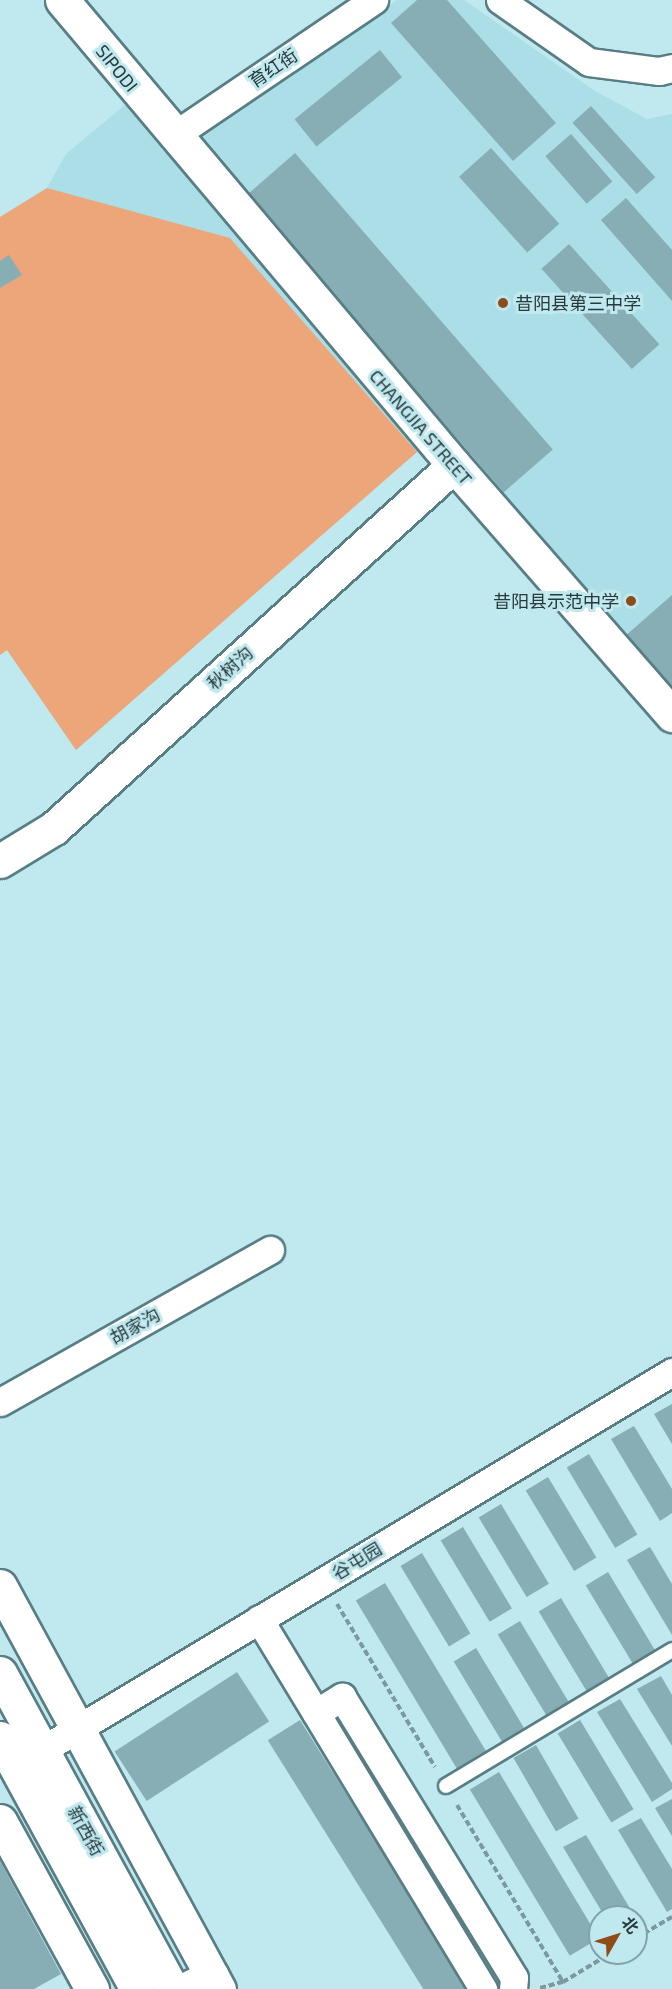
<!DOCTYPE html>
<meta charset="utf-8">
<style>
body{margin:0}
#map{position:relative;width:672px;height:1989px;overflow:hidden;background:#bfe8ef;font-family:"Exo 2","Noto Sans SC",sans-serif}
div>[style]{position:absolute}
[style*='--x']{left:calc(var(--x)*1px);top:calc(var(--y)*1px);width:calc(var(--w)*1px);rotate:calc(var(--a)*1deg)}
.built>*{inset:0;background:#abdee7}
.green>*{inset:0;background:#eca679}
.building>*{inset:0;background:#87aeb5;transform-origin:0 0}
.path>*{height:4px;margin-top:-2px;transform-origin:0;background:repeating-linear-gradient(90deg,#7b999e 0 6px,transparent 0 9px)}
.roads{filter:drop-shadow(2px 0 #587e84) drop-shadow(-2px 0 #587e84) drop-shadow(0 2px #587e84) drop-shadow(0 -2px #587e84)}
.service>*{height:14px;margin:-7px;padding:0 7px;transform-origin:7px;border-radius:7px;background:#fff}
.minor>*{height:27px;margin:-13.5px;padding:0 13.5px;transform-origin:13.5px;border-radius:13.5px;background:#fff}
.tertiary>*{height:33px;margin:-16.5px;padding:0 16.5px;transform-origin:16.5px;border-radius:16.5px;background:#fff}
.secondary>*{height:33px;margin:-16.5px;padding:0 16.5px;transform-origin:16.5px;border-radius:16.5px;background:#fff}
.dots>*{width:16px;height:16px;translate:-50% -50%;box-sizing:border-box;border:3px solid #bfe8ef;border-radius:50%}
span{translate:-50% -50%;white-space:nowrap;text-align:center;line-height:1.15;-webkit-text-stroke:6px #bfe8ef;paint-order:stroke}
.street-label{font-size:18px;color:#28393b}
.poi-label{font-size:18px;color:#28393b}
.left{translate:0 -50%;text-align:left}
.right{translate:-100% -50%;text-align:right}
.north{position:absolute;left:588px;top:1905px;width:60px;height:60px;box-sizing:border-box;background:#bfe8ef;border:2px solid #83a2a7;border-radius:50%;rotate:51deg;font-size:16px;font-weight:700;line-height:24px;text-align:center;color:#28393b}
.north::after{content:'';display:block;margin:auto;width:21px;height:27px;background:#8e4c19;clip-path:polygon(50% 0,100% 100%,50% 72%,0 100%)}
</style>
<div id="map">
<div class="built">
<i style="clip-path:polygon(397px 0,464px 0,595px 91px,647px 119px,672px 114px,672px 696px,442px 430px,76px 750px,7px 650px,0 655px,0 217px,47px 188px,66px 154px,125px 105px,166px 154px)"></i>
</div>
<div class="green">
<i style="clip-path:polygon(47px 188px,230px 238px,417px 452px,76px 750px,7px 650px,0 655px,0 217px)"></i>
</div>
<div class="building">
<i style="clip-path:polygon(417px 0,447px 0,556px 123px,513px 161px,391px 23px)"></i>
<i style="left:380px;top:50px;width:35px;height:110px;rotate:51deg"></i>
<i style="left:591px;top:106px;width:96px;height:25px;rotate:48deg"></i>
<i style="left:571px;top:134px;width:63px;height:34px;rotate:49deg"></i>
<i style="left:491px;top:148px;width:102px;height:43px;rotate:48deg"></i>
<i style="left:295px;top:153px;width:393px;height:65px;rotate:49deg"></i>
<i style="clip-path:polygon(626px 198px,672px 250px,672px 301px,601px 220px)"></i>
<i style="left:569px;top:244px;width:135px;height:37px;rotate:48deg"></i>
<i style="clip-path:polygon(9px 255px,22px 275px,0 288px,0 261px)"></i>
<i style="clip-path:polygon(672px 595px,672px 692px,624px 637px)"></i>
<i style="clip-path:polygon(672px 1404px,672px 1444px,654px 1414px)"></i>
<i style="clip-path:polygon(634px 1426px,672px 1489px,672px 1513px,660px 1521px,611px 1439px)"></i>
<i style="left:589px;top:1454px;width:94px;height:26px;rotate:59deg"></i>
<i style="left:548px;top:1477px;width:94px;height:26px;rotate:59deg"></i>
<i style="left:501px;top:1504px;width:93px;height:26px;rotate:59deg"></i>
<i style="left:463px;top:1527px;width:95px;height:26px;rotate:59deg"></i>
<i style="clip-path:polygon(650px 1547px,672px 1584px,672px 1635px,627px 1560px)"></i>
<i style="left:422px;top:1553px;width:94px;height:25px;rotate:59deg"></i>
<i style="left:608px;top:1572px;width:93px;height:26px;rotate:59deg"></i>
<i style="left:385px;top:1583px;width:196px;height:34px;rotate:59deg"></i>
<i style="left:561px;top:1598px;width:94px;height:26px;rotate:59deg"></i>
<i style="left:520px;top:1621px;width:94px;height:26px;rotate:59deg"></i>
<i style="left:476px;top:1648px;width:95px;height:26px;rotate:59deg"></i>
<i style="left:237px;top:1672px;width:59px;height:146px;rotate:57deg"></i>
<i style="clip-path:polygon(661px 1676px,672px 1695px,672px 1746px,637px 1689px)"></i>
<i style="clip-path:polygon(620px 1699px,672px 1783px,672px 1789px,652px 1802px,597px 1712px)"></i>
<i style="left:300px;top:1720px;width:316px;height:38px;rotate:58deg"></i>
<i style="left:580px;top:1720px;width:104px;height:26px;rotate:59deg"></i>
<i style="left:536px;top:1745px;width:85px;height:26px;rotate:60deg"></i>
<i style="left:499px;top:1772px;width:194px;height:34px;rotate:59deg"></i>
<i style="clip-path:polygon(672px 1799px,672px 1836px,655px 1808px)"></i>
<i style="clip-path:polygon(641px 1818px,672px 1869px,672px 1909px,667px 1912px,618px 1830px)"></i>
<i style="clip-path:polygon(586px 1835px,634px 1915px,631px 1917px,605px 1917px,563px 1847px)"></i>
<i style="clip-path:polygon(0 1861px,61px 1974px,34px 1989px,0 1989px)"></i>
</div>
<div class="path">
<i style="--x:337;--y:1604;--w:190;--a:59"></i>
<i style="--x:457;--y:1805;--w:206;--a:59.1"></i>
<i style="--x:636;--y:1938;--w:42;--a:-30.3"></i>
<i style="--x:540;--y:1988;--w:24;--a:-15"></i>
<i style="--x:563;--y:1982;--w:56;--a:-31.1"></i>
</div>
<div class="roads">
<div class="service">
<i style="--x:446;--y:1786;--w:264;--a:-31"></i>
</div>
<div class="minor">
<i style="--x:500;--y:0;--w:108;--a:34.9"></i>
<i style="--x:589;--y:62;--w:71;--a:7.3"></i>
<i style="--x:659;--y:71;--w:13;--a:-13"></i>
<i style="--x:173;--y:136;--w:243;--a:-34.1"></i>
<i style="--x:0;--y:1402;--w:310;--a:-29.4"></i>
<i style="--x:259;--y:1619;--w:433;--a:58.8"></i>
<i style="--x:316;--y:1713;--w:31;--a:-32"></i>
<i style="--x:342;--y:1697;--w:329;--a:58.5"></i>
<i style="--x:514;--y:1978;--w:11;--a:95"></i>
<i style="--x:42;--y:1750;--w:735;--a:-30.96"></i>
</div>
<div class="tertiary">
<i style="--x:62;--y:0;--w:608;--a:49.87"></i>
<i style="--x:454;--y:465;--w:332;--a:48.9"></i>
<i style="--x:0;--y:861;--w:63;--a:-31.4"></i>
<i style="--x:54;--y:828;--w:540;--a:-42.22"></i>
<i style="--x:0;--y:1586;--w:459;--a:61.5"></i>
<i style="--x:0;--y:1821;--w:192;--a:61.3"></i>
</div>
<div class="secondary">
<i style="--x:0;--y:1673;--w:360;--a:61.4"></i>
<i style="--x:0;--y:1738;--w:286;--a:61.4"></i>
<i style="--x:186;--y:1989;--w:29;--a:-27"></i>
</div>
</div>
<div class="dots">
<i style="left:503px;top:303px;background:#8e4c19"></i>
<i style="left:631px;top:601px;background:#8e4c19"></i>
</div>
<div class="street-label">
<span style="left:117px;top:68px;rotate:51deg">SIPODI</span>
<span style="left:273px;top:68px;rotate:-34deg">育红街</span>
<span style="left:421px;top:427px;rotate:49deg">CHANGJIA STREET</span>
<span style="left:230px;top:668px;rotate:-42deg">秋树沟</span>
<span style="left:135px;top:1326px;rotate:-29deg">胡家沟</span>
<span style="left:357px;top:1561px;rotate:-31deg">谷屯园</span>
<span style="left:86px;top:1831px;rotate:61deg">新西街</span>
</div>
<div class="poi-label">
<span class="left" style="left:515px;top:303px">昔阳县第三中学</span>
<span class="right" style="left:619px;top:601px">昔阳县示范中学</span>
</div>
<div class="north">北</div>
</div>
